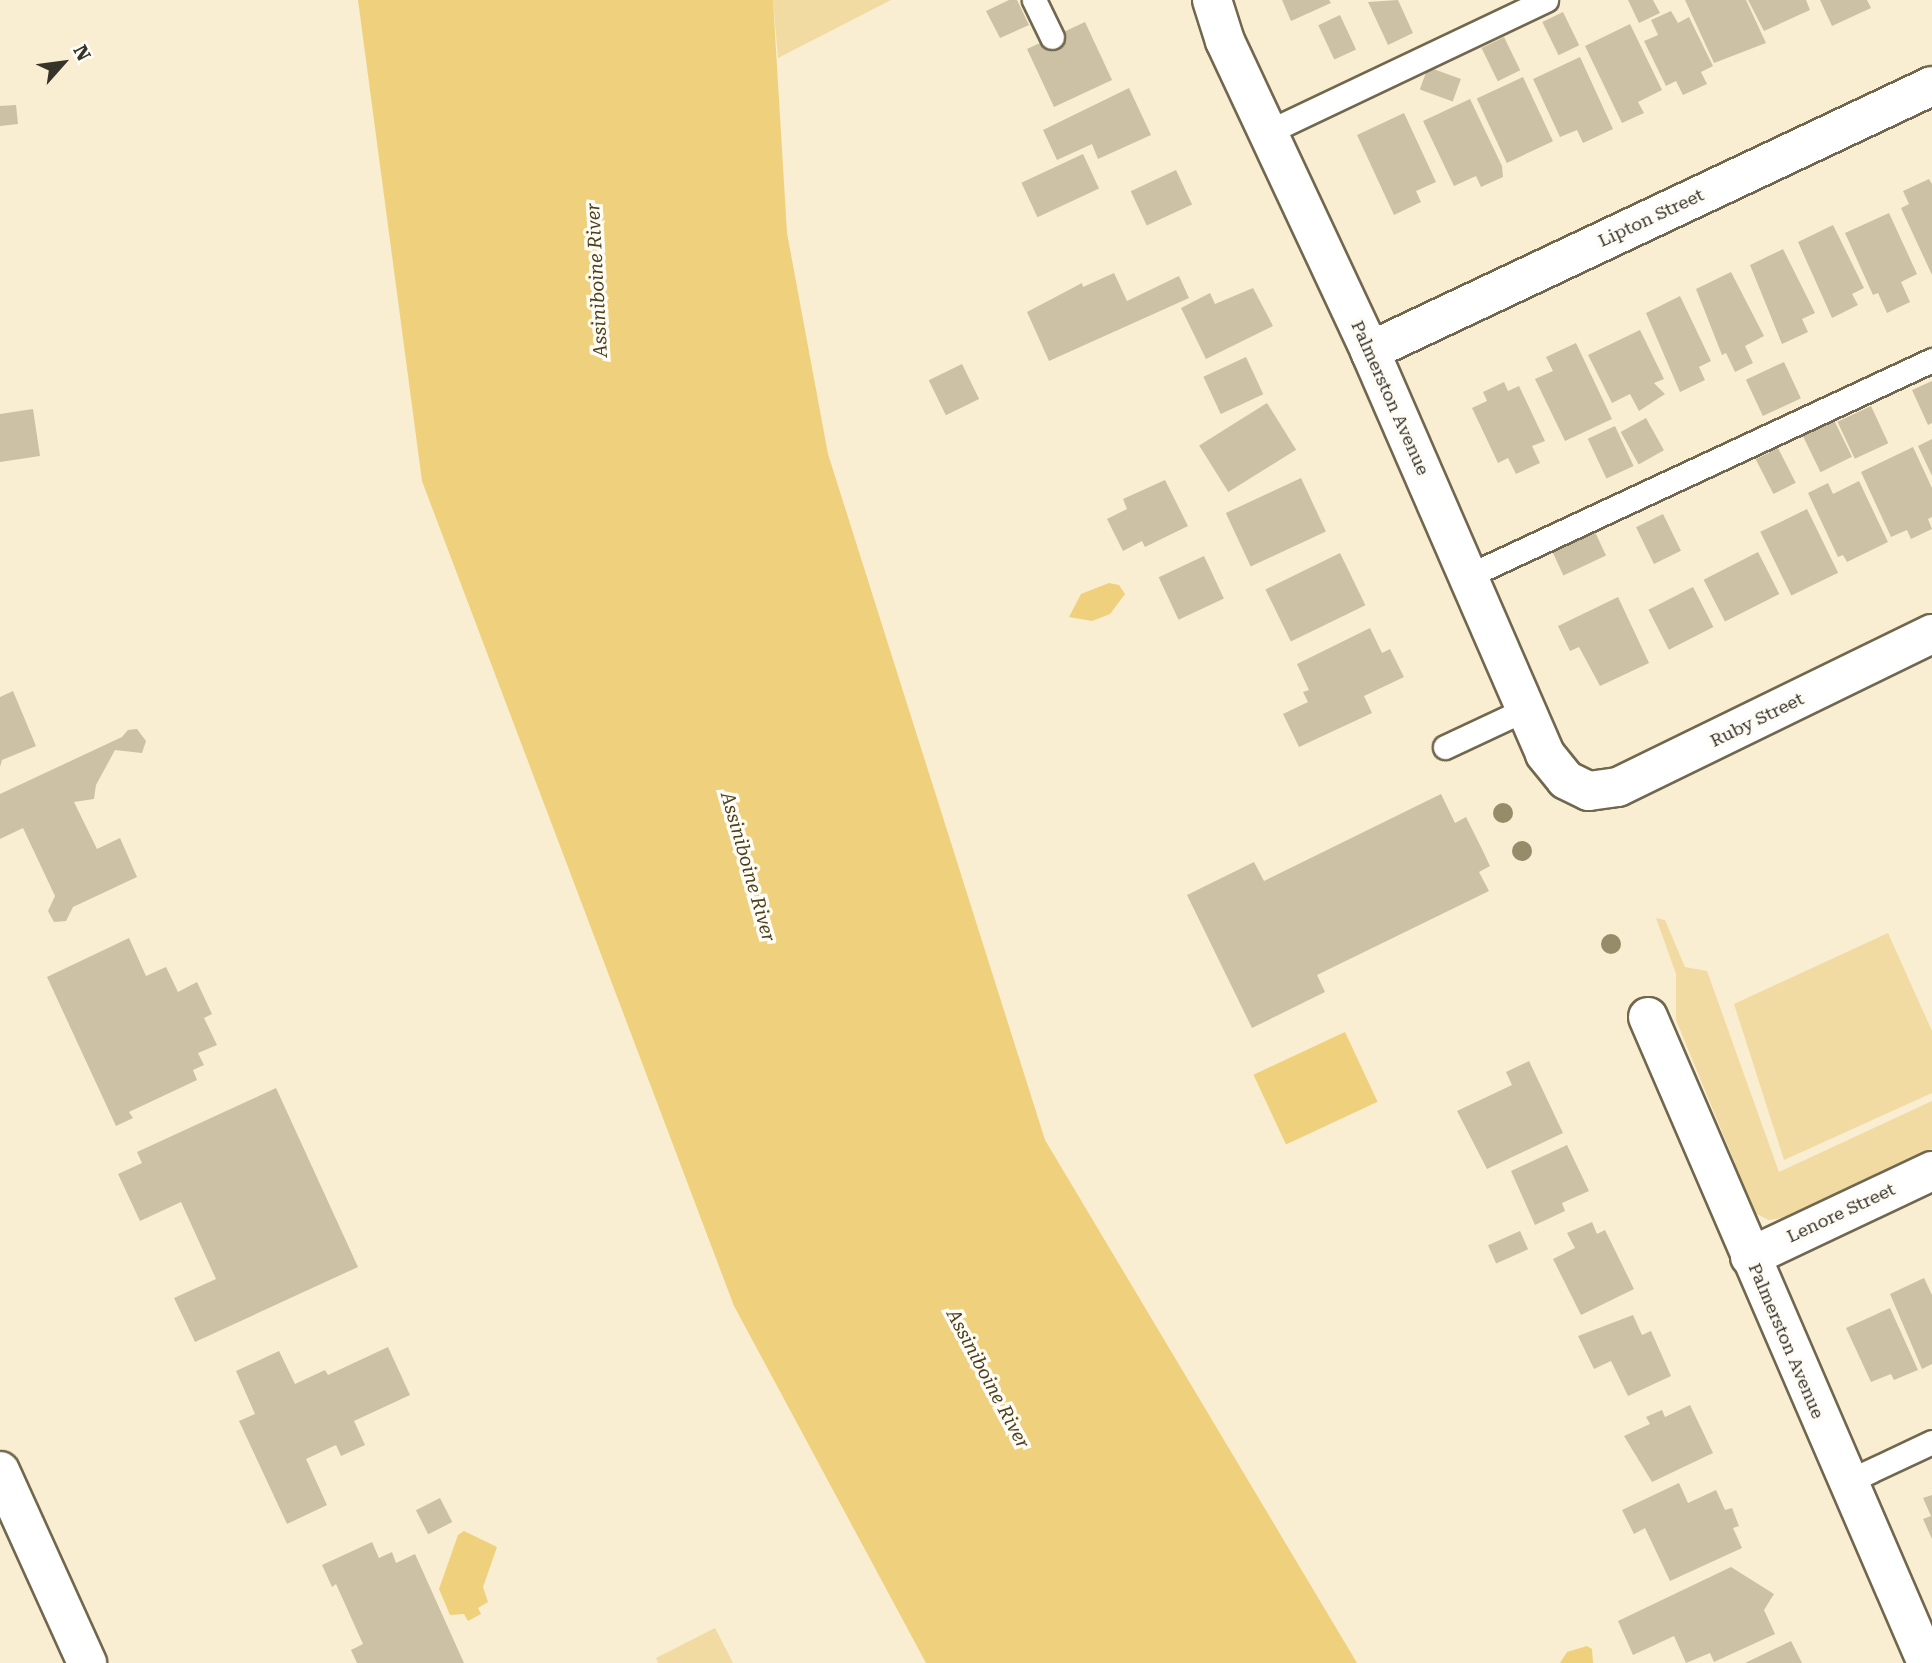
<!DOCTYPE html>
<style>
body{margin:0}
#map{position:relative;width:1932px;height:1663px;overflow:hidden;background:#f9eed1;font-family:"Roboto Serif",serif}
div>[style]{position:absolute}
[style*='--x']{left:calc(var(--x)*1px);top:calc(var(--y)*1px);width:calc(var(--w)*1px);rotate:calc(var(--a)*1deg)}
.green>*{inset:0;background:#f1dba2}
.water>*{inset:0;background:#efd07c;transform-origin:0 0}
.building>*{inset:0;background:#ccc1a5;transform-origin:0 0}
.roads{filter:drop-shadow(2px 0 #71674e) drop-shadow(-2px 0 #71674e) drop-shadow(0 2px #71674e) drop-shadow(0 -2px #71674e)}
.lane>*{height:23px;margin:-11.5px;padding:0 11.5px;transform-origin:11.5px;border-radius:11.5px;background:#fff}
.street>*{height:38px;margin:-19px;padding:0 19px;transform-origin:19px;border-radius:19px;background:#fff}
.trees>*{width:20px;height:20px;margin:-10px;border-radius:50%;background:#978b6a}
span{translate:-50% -50%;white-space:nowrap;text-align:center;line-height:1.15;-webkit-text-stroke:7px #fefcf6;paint-order:stroke}
.street-label{font-size:18px;color:#373328}
.water-label{font-size:19px;color:#4c3f1b;font-style:italic}
.north{position:absolute;left:28px;top:28px;width:70px;height:70px;-webkit-text-stroke:5px #fefcf6;paint-order:stroke;rotate:62deg;font-size:19px;font-weight:700;line-height:28px;text-align:center;color:#373328}
.north::after{content:'';display:block;margin:auto;width:24px;height:32px;background:#373328;clip-path:polygon(50% 0,100% 100%,50% 72%,0 100%)}
</style>
<div id="map">
<div class="green">
<i style="clip-path:polygon(773px 0,891px 0,778px 58px)"></i>
<i style="clip-path:polygon(1656px 918px,1665px 920px,1685px 967px,1707px 971px,1779px 1172px,1932px 1101px,1932px 1149px,1788px 1217px,1769px 1220px,1742px 1207px,1730px 1182px,1735px 1163px,1676px 1020px,1676px 974px)"></i>
<i style="clip-path:polygon(1888px 933px,1932px 1031px,1932px 1093px,1784px 1160px,1734px 1004px)"></i>
<i style="clip-path:polygon(715px 1628px,733px 1663px,658px 1663px,656px 1658px)"></i>
</div>
<div class="water">
<i style="clip-path:polygon(358px 0,773px 0,787px 233px,828px 454px,1045px 1140px,1357px 1663px,926px 1663px,734px 1306px,422px 481px)"></i>
<i style="clip-path:polygon(1109px 583px,1119px 585px,1125px 594px,1110px 614px,1092px 621px,1069px 617px,1081px 594px)"></i>
<i style="left:1345px;top:1032px;width:77px;height:101px;rotate:65deg"></i>
<i style="clip-path:polygon(464px 1531px,497px 1547px,483px 1587px,488px 1602px,478px 1608px,481px 1614px,468px 1621px,464px 1614px,450px 1615px,439px 1589px,458px 1535px)"></i>
<i style="clip-path:polygon(1587px 1646px,1592px 1649px,1593px 1663px,1560px 1663px,1567px 1652px)"></i>
</div>
<div class="building">
<i style="clip-path:polygon(1009px 0,1017px 0,1029px 25px,1000px 38px,986px 11px)"></i>
<i style="clip-path:polygon(1282px 0,1329px 0,1331px 3px,1291px 21px)"></i>
<i style="clip-path:polygon(1398px 0,1413px 33px,1388px 45px,1368px 2px)"></i>
<i style="clip-path:polygon(1628px 0,1653px 0,1660px 13px,1639px 23px)"></i>
<i style="clip-path:polygon(1685px 0,1746px 0,1766px 43px,1714px 63px)"></i>
<i style="clip-path:polygon(1748px 0,1806px 0,1810px 10px,1764px 31px)"></i>
<i style="clip-path:polygon(1820px 0,1867px 0,1871px 8px,1832px 26px)"></i>
<i style="clip-path:polygon(1671px 11px,1678px 23px,1689px 17px,1713px 66px,1701px 72px,1707px 84px,1683px 95px,1676px 81px,1666px 86px,1644px 41px,1658px 35px,1651px 20px)"></i>
<i style="left:1563px;top:12px;width:37px;height:23px;rotate:64deg"></i>
<i style="left:1340px;top:15px;width:38px;height:24px;rotate:65deg"></i>
<i style="left:1085px;top:22px;width:64px;height:64px;rotate:65deg"></i>
<i style="clip-path:polygon(1630px 24px,1662px 90px,1638px 102px,1644px 113px,1622px 123px,1585px 46px)"></i>
<i style="left:1504px;top:37px;width:37px;height:25px;rotate:64deg"></i>
<i style="clip-path:polygon(1580px 57px,1613px 129px,1583px 143px,1577px 130px,1560px 137px,1533px 79px)"></i>
<i style="left:1428px;top:67px;width:35px;height:24px;rotate:20deg"></i>
<i style="left:1523px;top:77px;width:71px;height:51px;rotate:65deg"></i>
<i style="clip-path:polygon(1129px 88px,1151px 135px,1098px 159px,1092px 144px,1057px 160px,1043px 130px)"></i>
<i style="clip-path:polygon(1470px 99px,1502px 166px,1503px 177px,1481px 187px,1476px 176px,1454px 186px,1423px 121px)"></i>
<i style="clip-path:polygon(16px 105px,18px 124px,0 126px,0 106px)"></i>
<i style="clip-path:polygon(1404px 113px,1436px 182px,1416px 191px,1421px 202px,1394px 215px,1357px 135px)"></i>
<i style="left:1083px;top:154px;width:38px;height:68px;rotate:65deg"></i>
<i style="left:1176px;top:170px;width:38px;height:50px;rotate:65deg"></i>
<i style="clip-path:polygon(1929px 179px,1932px 184px,1932px 275px,1901px 208px,1909px 204px,1903px 191px)"></i>
<i style="clip-path:polygon(1889px 213px,1917px 274px,1901px 282px,1910px 302px,1887px 313px,1878px 293px,1873px 295px,1845px 233px)"></i>
<i style="clip-path:polygon(1833px 225px,1864px 288px,1852px 294px,1858px 305px,1832px 318px,1798px 242px)"></i>
<i style="clip-path:polygon(1783px 249px,1815px 313px,1802px 319px,1808px 332px,1782px 344px,1750px 265px)"></i>
<i style="clip-path:polygon(1731px 272px,1764px 336px,1745px 346px,1753px 363px,1735px 372px,1726px 353px,1722px 355px,1696px 289px)"></i>
<i style="clip-path:polygon(1114px 273px,1127px 301px,1179px 276px,1189px 298px,1049px 361px,1027px 312px,1082px 283px,1083px 287px)"></i>
<i style="clip-path:polygon(1253px 288px,1273px 326px,1206px 359px,1181px 308px,1210px 293px,1215px 304px)"></i>
<i style="clip-path:polygon(1680px 296px,1711px 361px,1699px 367px,1705px 380px,1680px 392px,1646px 313px)"></i>
<i style="clip-path:polygon(1640px 330px,1664px 379px,1654px 383px,1665px 394px,1639px 411px,1630px 394px,1612px 403px,1588px 355px)"></i>
<i style="clip-path:polygon(1576px 343px,1612px 419px,1565px 441px,1535px 379px,1553px 371px,1546px 357px)"></i>
<i style="left:1246px;top:357px;width:41px;height:47px;rotate:65deg"></i>
<i style="left:1784px;top:362px;width:40px;height:42px;rotate:65deg"></i>
<i style="left:962px;top:364px;width:39px;height:37px;rotate:64deg"></i>
<i style="clip-path:polygon(1932px 381px,1932px 423px,1928px 425px,1912px 390px)"></i>
<i style="clip-path:polygon(1504px 382px,1508px 391px,1519px 386px,1545px 441px,1532px 446px,1540px 463px,1516px 474px,1508px 458px,1498px 463px,1472px 408px,1487px 401px,1483px 392px)"></i>
<i style="left:1267px;top:403px;width:55px;height:80px;rotate:58deg"></i>
<i style="left:1871px;top:406px;width:41px;height:37px;rotate:65deg"></i>
<i style="clip-path:polygon(33px 409px,40px 456px,0 462px,0 414px)"></i>
<i style="left:1646px;top:418px;width:37px;height:29px;rotate:61deg"></i>
<i style="left:1834px;top:420px;width:41px;height:35px;rotate:64deg"></i>
<i style="left:1615px;top:426px;width:44px;height:30px;rotate:65deg"></i>
<i style="clip-path:polygon(1932px 439px,1932px 476px,1918px 446px)"></i>
<i style="clip-path:polygon(1913px 447px,1932px 488px,1932px 517px,1928px 519px,1932px 529px,1911px 539px,1907px 530px,1891px 537px,1861px 472px)"></i>
<i style="left:1778px;top:448px;width:39px;height:25px;rotate:63deg"></i>
<i style="left:1301px;top:478px;width:59px;height:83px;rotate:65deg"></i>
<i style="clip-path:polygon(1165px 480px,1188px 526px,1145px 547px,1142px 541px,1123px 551px,1107px 519px,1127px 509px,1123px 499px)"></i>
<i style="clip-path:polygon(1859px 481px,1888px 542px,1847px 562px,1843px 555px,1838px 557px,1808px 493px,1828px 483px,1833px 494px)"></i>
<i style="left:1807px;top:509px;width:71px;height:52px;rotate:64deg"></i>
<i style="left:1663px;top:514px;width:41px;height:30px;rotate:64deg"></i>
<i style="left:1595px;top:532px;width:26px;height:47px;rotate:65deg"></i>
<i style="left:1758px;top:552px;width:47px;height:61px;rotate:63deg"></i>
<i style="left:1340px;top:553px;width:58px;height:83px;rotate:64deg"></i>
<i style="left:1204px;top:556px;width:47px;height:50px;rotate:65deg"></i>
<i style="left:1693px;top:587px;width:45px;height:50px;rotate:63deg"></i>
<i style="clip-path:polygon(1618px 597px,1649px 663px,1600px 686px,1579px 647px,1570px 651px,1558px 626px)"></i>
<i style="clip-path:polygon(1370px 628px,1382px 653px,1390px 649px,1404px 677px,1364px 696px,1372px 713px,1299px 747px,1283px 714px,1308px 702px,1303px 692px,1309px 690px,1297px 664px)"></i>
<i style="clip-path:polygon(13px 691px,36px 746px,2px 760px,0 767px,0 697px)"></i>
<i style="clip-path:polygon(137px 729px,146px 741px,142px 753px,115px 750px,96px 785px,94px 799px,74px 802px,97px 849px,120px 838px,137px 877px,73px 907px,66px 921px,54px 922px,48px 911px,55px 896px,23px 828px,0 839px,0 794px,122px 737px,128px 730px)"></i>
<i style="clip-path:polygon(1441px 794px,1455px 823px,1466px 817px,1481px 847px,1490px 866px,1479px 872px,1489px 891px,1317px 975px,1325px 992px,1252px 1028px,1187px 895px,1254px 862px,1264px 881px)"></i>
<i style="clip-path:polygon(129px 938px,146px 976px,166px 967px,178px 992px,197px 982px,212px 1014px,204px 1018px,217px 1045px,198px 1053px,204px 1065px,193px 1070px,197px 1080px,129px 1112px,133px 1118px,116px 1126px,47px 977px)"></i>
<i style="clip-path:polygon(1529px 1061px,1563px 1133px,1487px 1169px,1457px 1111px,1512px 1085px,1506px 1072px)"></i>
<i style="clip-path:polygon(276px 1088px,358px 1267px,195px 1342px,174px 1298px,216px 1279px,181px 1202px,140px 1221px,118px 1174px,142px 1163px,137px 1152px)"></i>
<i style="clip-path:polygon(1567px 1145px,1589px 1191px,1562px 1203px,1565px 1211px,1535px 1225px,1511px 1171px)"></i>
<i style="clip-path:polygon(1592px 1222px,1597px 1234px,1605px 1230px,1634px 1289px,1581px 1315px,1553px 1259px,1575px 1248px,1567px 1233px)"></i>
<i style="left:1520px;top:1231px;width:20px;height:35px;rotate:66deg"></i>
<i style="clip-path:polygon(1924px 1278px,1932px 1295px,1932px 1364px,1922px 1369px,1890px 1294px)"></i>
<i style="clip-path:polygon(1890px 1308px,1918px 1370px,1894px 1380px,1891px 1374px,1871px 1382px,1846px 1328px)"></i>
<i style="clip-path:polygon(1633px 1315px,1642px 1335px,1651px 1331px,1671px 1376px,1628px 1396px,1611px 1361px,1594px 1369px,1578px 1336px)"></i>
<i style="clip-path:polygon(388px 1347px,410px 1395px,354px 1421px,365px 1445px,341px 1456px,336px 1445px,306px 1459px,327px 1505px,287px 1524px,239px 1421px,255px 1414px,236px 1371px,279px 1351px,295px 1384px,325px 1370px,328px 1375px)"></i>
<i style="clip-path:polygon(1690px 1405px,1713px 1453px,1652px 1482px,1624px 1436px,1650px 1424px,1646px 1417px,1662px 1410px,1665px 1417px)"></i>
<i style="clip-path:polygon(1679px 1483px,1688px 1503px,1716px 1490px,1725px 1510px,1732px 1508px,1739px 1526px,1733px 1528px,1742px 1548px,1670px 1581px,1645px 1528px,1634px 1534px,1622px 1510px)"></i>
<i style="clip-path:polygon(1932px 1495px,1932px 1539px,1923px 1519px,1931px 1516px,1923px 1498px)"></i>
<i style="left:440px;top:1498px;width:27px;height:27px;rotate:63deg"></i>
<i style="clip-path:polygon(372px 1542px,379px 1558px,392px 1552px,396px 1563px,415px 1554px,464px 1663px,357px 1663px,351px 1650px,363px 1644px,336px 1584px,332px 1587px,322px 1565px)"></i>
<i style="clip-path:polygon(1731px 1567px,1774px 1594px,1764px 1610px,1775px 1634px,1714px 1662px,1710px 1653px,1686px 1663px,1674px 1636px,1633px 1655px,1618px 1621px)"></i>
<i style="clip-path:polygon(1791px 1641px,1802px 1663px,1745px 1663px)"></i>
</div>
<div class="roads">
<div class="lane">
<i style="--x:1034;--y:0;--w:41;--a:64.1"></i>
<i style="--x:1268;--y:132;--w:308;--a:-25.4"></i>
<i style="--x:1468;--y:576;--w:512;--a:-24.96"></i>
<i style="--x:1445;--y:747;--w:89;--a:-25.1"></i>
<i style="--x:1847;--y:1482;--w:94;--a:-25.2"></i>
</div>
<div class="street">
<i style="--x:1212;--y:0;--w:43;--a:72.4"></i>
<i style="--x:1225;--y:41;--w:342;--a:64.9"></i>
<i style="--x:1370;--y:351;--w:439;--a:66.5"></i>
<i style="--x:1545;--y:754;--w:33;--a:51"></i>
<i style="--x:1566;--y:780;--w:25;--a:26"></i>
<i style="--x:1589;--y:791;--w:29;--a:-8"></i>
<i style="--x:1618;--y:787;--w:349;--a:-26"></i>
<i style="--x:1370;--y:351;--w:621;--a:-25.25"></i>
<i style="--x:1648;--y:1017;--w:704;--a:66.64"></i>
<i style="--x:1750;--y:1257;--w:201;--a:-25.3"></i>
<i style="--x:0;--y:1471;--w:211;--a:65.6"></i>
</div>
</div>
<div class="trees">
<i style="left:1503px;top:813px"></i>
<i style="left:1522px;top:851px"></i>
<i style="left:1611px;top:944px"></i>
</div>
<div class="street-label">
<span style="left:1651px;top:218px;rotate:-25deg">Lipton Street</span>
<span style="left:1390px;top:398px;rotate:66deg">Palmerston Avenue</span>
<span style="left:1757px;top:720px;rotate:-26deg">Ruby Street</span>
<span style="left:1841px;top:1213px;rotate:-25deg">Lenore Street</span>
<span style="left:1786px;top:1341px;rotate:67deg">Palmerston Avenue</span>
</div>
<div class="water-label">
<span style="left:597px;top:280px;rotate:-93deg">Assiniboine River</span>
<span style="left:748px;top:867px;rotate:74deg">Assiniboine River</span>
<span style="left:988px;top:1379px;rotate:62deg">Assiniboine River</span>
</div>
<div class="north">N</div>
</div>
